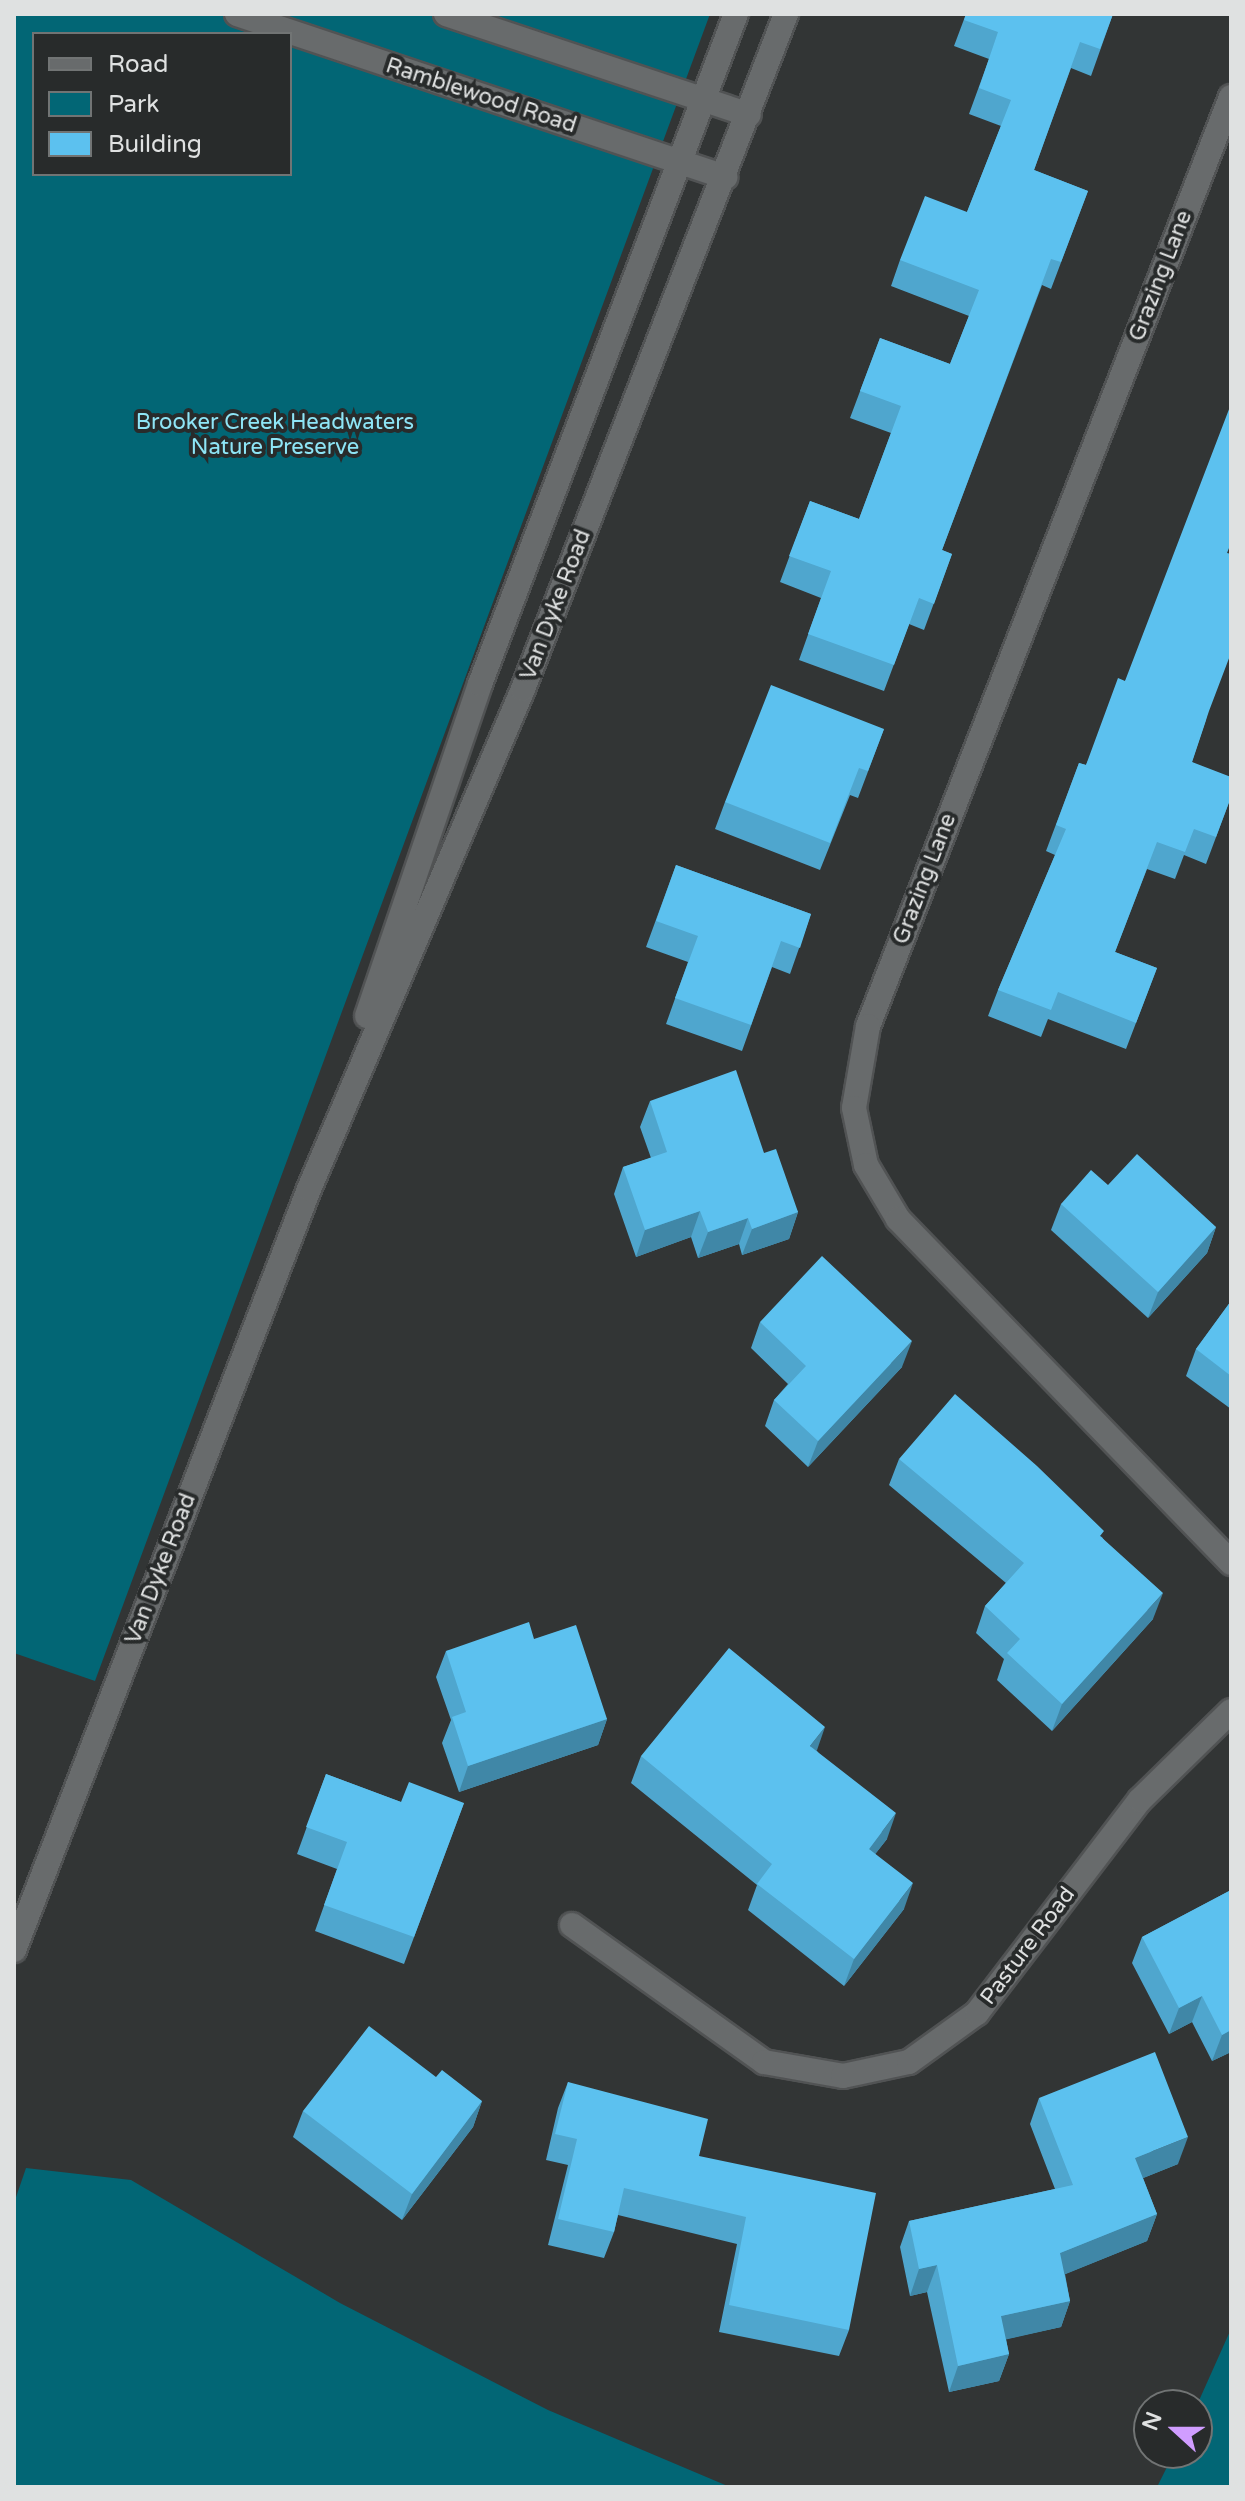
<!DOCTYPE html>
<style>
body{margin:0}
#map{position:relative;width:1245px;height:2501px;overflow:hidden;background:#323535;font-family:"Varela Round",sans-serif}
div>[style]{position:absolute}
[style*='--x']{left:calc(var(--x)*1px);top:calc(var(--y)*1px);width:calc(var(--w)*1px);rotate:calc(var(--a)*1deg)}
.green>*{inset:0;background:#026675}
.roads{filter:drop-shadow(2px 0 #515354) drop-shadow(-2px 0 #515354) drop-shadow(0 2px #515354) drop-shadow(0 -2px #515354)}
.minor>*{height:24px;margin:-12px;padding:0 12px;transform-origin:12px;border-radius:12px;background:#686b6c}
.secondary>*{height:24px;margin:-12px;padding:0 12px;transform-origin:12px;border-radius:12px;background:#686b6c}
.wall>*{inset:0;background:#4fa6ce}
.shaded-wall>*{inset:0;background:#4087a7}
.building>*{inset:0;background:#5cc1ef}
span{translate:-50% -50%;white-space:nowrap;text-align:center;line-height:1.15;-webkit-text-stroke:8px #282b2b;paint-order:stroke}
.street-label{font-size:22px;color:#dfe1e1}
.park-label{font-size:22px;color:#8ee5f6}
.frame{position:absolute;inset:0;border:16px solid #dfe1e1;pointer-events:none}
.legend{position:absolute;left:32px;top:32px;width:260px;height:144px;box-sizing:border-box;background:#282b2b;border:2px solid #717474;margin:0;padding:10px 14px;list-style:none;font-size:24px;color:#dfe1e1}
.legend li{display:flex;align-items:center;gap:16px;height:40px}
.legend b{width:40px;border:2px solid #717474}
.north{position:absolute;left:1133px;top:2389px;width:80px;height:80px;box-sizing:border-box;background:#282b2b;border:2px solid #717474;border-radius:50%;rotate:291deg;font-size:22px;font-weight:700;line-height:32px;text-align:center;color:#dfe1e1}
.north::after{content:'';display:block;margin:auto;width:28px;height:36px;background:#d09dff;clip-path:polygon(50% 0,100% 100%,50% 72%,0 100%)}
</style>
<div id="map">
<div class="green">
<i style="clip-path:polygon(evenodd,14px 14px,710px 14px,95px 1681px,14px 1653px,14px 14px,34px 34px,290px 34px,290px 174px,34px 174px,34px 34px)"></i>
<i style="clip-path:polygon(26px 2168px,131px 2180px,340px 2303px,548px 2410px,730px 2487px,14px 2487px,14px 2203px)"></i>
<i style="clip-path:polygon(1231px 2329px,1231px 2487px,1157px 2487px,1174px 2453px,1197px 2453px,1197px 2405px)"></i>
</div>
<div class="roads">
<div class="minor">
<i style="--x:237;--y:14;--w:515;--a:18.47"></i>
<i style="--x:446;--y:14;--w:319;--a:18.4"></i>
<i style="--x:1231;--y:97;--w:997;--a:111.34"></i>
<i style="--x:868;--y:1026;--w:83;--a:99.7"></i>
<i style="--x:854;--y:1108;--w:58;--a:78.1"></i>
<i style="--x:866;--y:1165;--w:63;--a:59.3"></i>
<i style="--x:898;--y:1219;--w:479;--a:45.9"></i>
<i style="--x:572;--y:1925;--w:236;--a:35.5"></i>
<i style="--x:764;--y:2062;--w:80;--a:10"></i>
<i style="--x:843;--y:2076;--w:67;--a:-12"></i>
<i style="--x:909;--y:2062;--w:84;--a:-35.8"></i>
<i style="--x:977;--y:2013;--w:268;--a:-52.6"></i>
<i style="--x:1140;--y:1800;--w:127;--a:-44.4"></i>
</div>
<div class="secondary">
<i style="--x:367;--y:1016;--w:351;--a:-71.2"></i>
<i style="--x:480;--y:684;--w:717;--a:-69.09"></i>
<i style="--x:14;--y:1950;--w:816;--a:-68.81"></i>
<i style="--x:309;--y:1189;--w:544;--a:-66.83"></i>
<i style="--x:523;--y:689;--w:724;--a:-68.71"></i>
</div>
</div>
<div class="wall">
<i style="clip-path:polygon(966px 14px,1113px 14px,1091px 76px,1071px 68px,1034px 170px,1088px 191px,1051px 289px,1042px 285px,942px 550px,952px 554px,924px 630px,909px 624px,884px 691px,799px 660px,821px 598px,780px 582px,810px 501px,859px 519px,891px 433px,850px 418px,880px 338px,950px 364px,969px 316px,891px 286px,900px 260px,967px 212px,1001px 126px,969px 114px,989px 59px,954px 46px)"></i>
<i style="clip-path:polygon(1228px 553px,1206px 720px,1192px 762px,1231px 797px,1206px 864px,1184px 855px,1175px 879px,1147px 869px,1115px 952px,1157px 968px,1126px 1049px,1048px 1019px,1041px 1037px,988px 1016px,998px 990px,1055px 855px,1046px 851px,1079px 763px,1086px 765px,1125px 681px)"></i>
<i style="clip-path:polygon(884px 729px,858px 798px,850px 795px,820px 870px,715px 829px,725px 802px)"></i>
<i style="clip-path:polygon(676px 865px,811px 914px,790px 974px,772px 967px,742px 1051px,666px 1024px,688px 962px,646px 947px)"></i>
<i style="clip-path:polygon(650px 1101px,764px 1153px,798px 1212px,789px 1239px,742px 1255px,739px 1244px,698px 1258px,691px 1237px,636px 1257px,614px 1194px,623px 1167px,651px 1158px,640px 1127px)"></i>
<i style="clip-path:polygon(1108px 1185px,1216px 1227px,1207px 1253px,1148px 1318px,1051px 1230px,1061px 1204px)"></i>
<i style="clip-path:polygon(1231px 1301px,1231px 1409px,1186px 1376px,1196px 1349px)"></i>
<i style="clip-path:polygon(760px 1322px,902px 1367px,808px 1467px,765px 1426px,774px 1400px,788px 1384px,751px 1348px)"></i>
<i style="clip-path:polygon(899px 1459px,1102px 1537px,1153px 1619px,1052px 1731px,997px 1680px,1004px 1659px,976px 1633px,985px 1606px,1006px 1583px,889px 1485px)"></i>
<i style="clip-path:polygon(534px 1639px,607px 1719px,598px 1745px,459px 1792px,442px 1743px,451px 1720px,436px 1677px,446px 1651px)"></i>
<i style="clip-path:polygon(817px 1751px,887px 1839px,875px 1854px,904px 1909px,844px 1986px,748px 1910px,757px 1885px,631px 1783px,641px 1756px)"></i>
<i style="clip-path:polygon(326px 1774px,401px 1802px,464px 1803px,404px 1964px,315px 1931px,337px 1869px,297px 1854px)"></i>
<i style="clip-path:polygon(1231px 1890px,1231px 2052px,1212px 2061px,1192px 2022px,1169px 2034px,1132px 1963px,1142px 1937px)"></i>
<i style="clip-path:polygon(568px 2082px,699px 2156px,849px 2330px,839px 2356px,719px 2332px,737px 2244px,618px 2215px,614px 2232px,604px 2258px,548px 2245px,568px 2165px,546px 2160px,558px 2108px)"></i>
<i style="clip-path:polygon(1039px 2098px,1178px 2164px,1143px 2178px,1157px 2214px,1147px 2241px,1065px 2274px,1070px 2301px,1061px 2327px,1006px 2339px,1009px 2354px,999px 2381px,949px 2392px,927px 2292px,910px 2296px,900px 2247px,909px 2221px,1055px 2189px,1030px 2124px)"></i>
<i style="clip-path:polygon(482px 2101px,473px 2127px,402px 2220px,293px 2137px,303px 2111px)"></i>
</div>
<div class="shaded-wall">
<i style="clip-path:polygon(700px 1211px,691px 1237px,636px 1257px,645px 1230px)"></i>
<i style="clip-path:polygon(798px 1212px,789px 1239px,742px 1255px,752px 1229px)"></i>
<i style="clip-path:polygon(748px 1218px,739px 1244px,698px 1258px,708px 1232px)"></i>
<i style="clip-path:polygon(1216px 1227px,1207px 1253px,1148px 1318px,1158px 1292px)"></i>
<i style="clip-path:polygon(912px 1341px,902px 1367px,808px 1467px,818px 1441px)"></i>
<i style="clip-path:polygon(1163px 1593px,1153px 1619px,1052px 1731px,1062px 1704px)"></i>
<i style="clip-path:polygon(607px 1719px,598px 1745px,459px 1792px,468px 1766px)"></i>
<i style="clip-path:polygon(825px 1727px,816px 1753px,810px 1746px)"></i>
<i style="clip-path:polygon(896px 1813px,887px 1839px,859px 1875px,869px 1849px)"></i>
<i style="clip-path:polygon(913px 1883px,904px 1909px,844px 1986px,854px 1959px)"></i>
<i style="clip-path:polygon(1202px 1996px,1192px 2022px,1169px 2034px,1179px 2008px)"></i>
<i style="clip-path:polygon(1231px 2030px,1231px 2052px,1212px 2061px,1222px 2035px)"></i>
<i style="clip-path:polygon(482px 2101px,473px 2127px,402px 2220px,412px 2194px)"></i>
<i style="clip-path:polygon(1188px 2137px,1178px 2164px,1126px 2185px,1135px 2158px)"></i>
<i style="clip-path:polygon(1157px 2214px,1147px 2241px,1051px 2280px,1060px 2253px)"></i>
<i style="clip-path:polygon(937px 2265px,927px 2292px,910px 2296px,919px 2269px)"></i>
<i style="clip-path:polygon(1070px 2301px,1061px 2327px,991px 2343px,1001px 2316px)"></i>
<i style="clip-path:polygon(1009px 2354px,999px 2381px,949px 2392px,958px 2366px)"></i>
</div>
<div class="building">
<i style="clip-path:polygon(966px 14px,1113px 14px,1100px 49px,1080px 42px,1034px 170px,1088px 191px,1061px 262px,1051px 259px,942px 550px,952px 554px,934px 604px,919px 598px,894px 665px,808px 634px,831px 571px,789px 556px,810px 501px,859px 519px,901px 406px,860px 391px,880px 338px,950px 364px,979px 290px,900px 260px,925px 196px,967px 212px,1011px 100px,979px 88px,998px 32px,964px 20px)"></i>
<i style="clip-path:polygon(1231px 404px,1231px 543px,1227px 553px,1231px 554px,1231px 653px,1209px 711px,1192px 762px,1231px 777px,1231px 797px,1216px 837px,1194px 829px,1185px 852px,1157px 842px,1115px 952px,1157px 968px,1136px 1023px,1058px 992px,1051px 1010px,998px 990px,1066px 829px,1056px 825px,1079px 763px,1086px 765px,1118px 678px,1125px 681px)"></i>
<i style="clip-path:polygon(771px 685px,884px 729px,868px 771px,859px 768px,830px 843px,725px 802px)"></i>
<i style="clip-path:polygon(676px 865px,811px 914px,800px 948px,781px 941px,751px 1025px,675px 998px,698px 936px,656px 921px)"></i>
<i style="clip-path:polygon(736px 1070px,764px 1153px,776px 1149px,798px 1212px,752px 1229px,748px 1218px,708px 1232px,700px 1211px,645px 1230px,623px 1167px,667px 1152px,650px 1101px)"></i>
<i style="clip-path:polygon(1137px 1154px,1216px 1227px,1158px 1292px,1061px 1204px,1091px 1170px,1108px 1185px)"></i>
<i style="clip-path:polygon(822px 1256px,912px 1341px,818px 1441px,774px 1400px,806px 1366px,760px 1322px)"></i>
<i style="clip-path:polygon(1231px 1301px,1231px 1376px,1196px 1349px)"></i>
<i style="clip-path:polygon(955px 1394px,1037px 1466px,1104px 1531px,1100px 1536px,1163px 1593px,1062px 1704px,1007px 1653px,1020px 1639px,985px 1606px,1024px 1563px,899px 1459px)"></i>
<i style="clip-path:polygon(529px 1622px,534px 1639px,576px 1625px,607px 1719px,468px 1766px,452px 1717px,466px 1712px,446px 1651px)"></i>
<i style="clip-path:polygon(729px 1648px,825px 1727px,810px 1746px,896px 1813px,869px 1849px,913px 1883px,854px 1959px,757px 1884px,772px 1864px,641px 1756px)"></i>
<i style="clip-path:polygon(326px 1774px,401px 1802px,409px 1782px,464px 1803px,414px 1937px,324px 1905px,347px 1842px,306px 1827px)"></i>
<i style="clip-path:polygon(1231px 1890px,1231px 2030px,1222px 2035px,1202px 1996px,1179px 2008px,1142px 1937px)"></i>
<i style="clip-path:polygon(369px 2026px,436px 2077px,442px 2070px,482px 2101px,412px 2194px,303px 2111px)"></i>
<i style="clip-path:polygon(1155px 2052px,1188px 2137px,1135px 2158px,1157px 2214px,1060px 2253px,1070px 2301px,1001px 2316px,1009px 2354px,958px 2366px,937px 2265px,919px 2269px,909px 2221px,1073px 2185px,1039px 2098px)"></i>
<i style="clip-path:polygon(568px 2082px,708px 2119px,699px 2156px,876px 2193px,849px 2330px,729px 2305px,746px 2217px,624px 2188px,614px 2232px,558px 2219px,577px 2139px,555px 2134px)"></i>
</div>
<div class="street-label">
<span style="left:481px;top:96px;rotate:18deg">Ramblewood Road</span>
<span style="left:1161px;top:276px;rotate:-69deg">Grazing Lane</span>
<span style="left:556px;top:605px;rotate:-69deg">Van Dyke Road</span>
<span style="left:925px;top:879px;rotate:-69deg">Grazing Lane</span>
<span style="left:161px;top:1569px;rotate:-69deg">Van Dyke Road</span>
<span style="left:1028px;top:1946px;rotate:-53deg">Pasture Road</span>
</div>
<div class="park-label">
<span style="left:275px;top:435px">Brooker Creek Headwaters<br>Nature Preserve</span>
</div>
<div class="frame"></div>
<ul class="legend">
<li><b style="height:10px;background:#686b6c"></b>Road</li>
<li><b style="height:22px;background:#026675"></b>Park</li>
<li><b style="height:22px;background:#5cc1ef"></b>Building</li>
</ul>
<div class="north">N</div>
</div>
